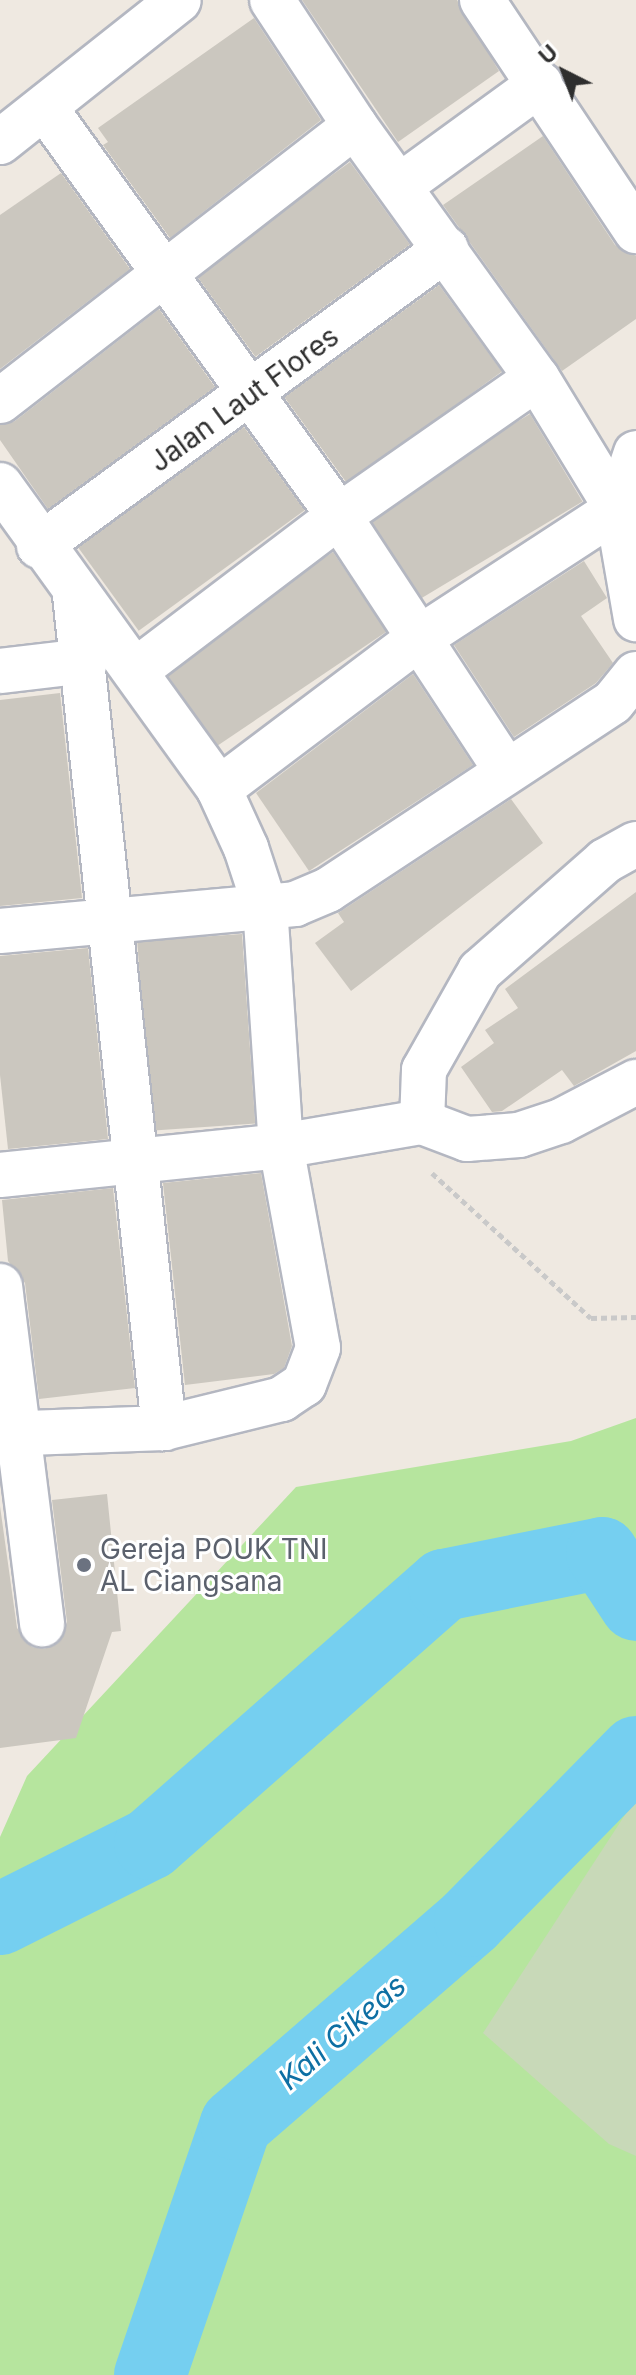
<!DOCTYPE html>
<style>
body{margin:0}
#map{position:relative;width:636px;height:2375px;overflow:hidden;background:#efe9e1;font-family:Inter,sans-serif}
div>[style]{position:absolute}
[style*='--x']{left:calc(var(--x)*1px);top:calc(var(--y)*1px);width:calc(var(--w)*1px);rotate:calc(var(--a)*1deg)}
.green>*{inset:0;background:#b6e59e}
.cemetery>*{inset:0;background:#c8d9b8}
.river>*{height:72px;margin:-36px;padding:0 36px;transform-origin:36px;border-radius:36px;background:#75cff0}
.building>*{inset:0;background:#cbc7bf;transform-origin:0 0}
.path>*{height:5px;margin-top:-2.5px;transform-origin:0;background:repeating-linear-gradient(90deg,#c9c9c9 0 6px,transparent 0 10px)}
.roads{filter:drop-shadow(2px 0 #b4b7c1) drop-shadow(-2px 0 #b4b7c1) drop-shadow(0 2px #b4b7c1) drop-shadow(0 -2px #b4b7c1)}
.street>*{height:44px;margin:-22px;padding:0 22px;transform-origin:22px;border-radius:22px;background:#fff}
.dots>*{width:22px;height:22px;translate:-50% -50%;box-sizing:border-box;border:4px solid #fff;border-radius:50%}
span{translate:-50% -50%;white-space:nowrap;text-align:center;line-height:1.15;-webkit-text-stroke:6px #fff;paint-order:stroke}
.street-label{font-size:28px;color:#2e2e2e}
.worship-label{font-size:28px;color:#5b616d}
.left{translate:0 -50%;text-align:left}
.water-label{font-size:30px;color:#0d6fa3;font-style:italic}
.north{position:absolute;left:524px;top:32px;width:80px;height:80px;-webkit-text-stroke:6px #fff;paint-order:stroke;rotate:318deg;font-size:22px;font-weight:700;line-height:32px;text-align:center;color:#2e2e2e}
.north::after{content:'';display:block;margin:auto;width:28px;height:36px;background:#2e2e2e;clip-path:polygon(50% 0,100% 100%,50% 72%,0 100%)}
</style>
<div id="map">
<div class="green">
<i style="clip-path:polygon(636px 1418px,636px 2375px,0 2375px,0 1837px,27px 1776px,296px 1487px,571px 1441px)"></i>
</div>
<div class="cemetery">
<i style="clip-path:polygon(636px 1798px,636px 2156px,609px 2144px,483px 2033px)"></i>
</div>
<div class="river">
<i style="--x:0;--y:1919;--w:168;--a:-26.6"></i>
<i style="--x:150;--y:1844;--w:392;--a:-41.4"></i>
<i style="--x:444;--y:1585;--w:161;--a:-11.4"></i>
<i style="--x:602;--y:1553;--w:62;--a:56.8"></i>
<i style="--x:150;--y:2375;--w:265;--a:-71.1"></i>
<i style="--x:236;--y:2124;--w:310;--a:-40.9"></i>
<i style="--x:470;--y:1921;--w:237;--a:-45.5"></i>
</div>
<div class="building">
<i style="clip-path:polygon(302px 0,457px 0,499px 71px,398px 142px)"></i>
<i style="clip-path:polygon(254px 18px,321px 120px,170px 238px,103px 145px,108px 142px,98px 128px)"></i>
<i style="clip-path:polygon(543px 136px,615px 245px,636px 256px,636px 319px,562px 371px,443px 205px)"></i>
<i style="left:350px;top:162px;width:102px;height:191px;rotate:54deg"></i>
<i style="clip-path:polygon(61px 173px,130px 269px,0 369px,0 215px)"></i>
<i style="left:439px;top:285px;width:107px;height:191px;rotate:54deg"></i>
<i style="clip-path:polygon(159px 309px,215px 387px,48px 509px,0 440px,0 425px,15px 421px)"></i>
<i style="left:530px;top:414px;width:102px;height:191px;rotate:59deg"></i>
<i style="left:244px;top:427px;width:103px;height:205px;rotate:54deg"></i>
<i style="left:333px;top:552px;width:96px;height:206px;rotate:56deg"></i>
<i style="clip-path:polygon(584px 561px,607px 598px,581px 616px,613px 663px,596px 683px,514px 737px,454px 645px)"></i>
<i style="clip-path:polygon(413px 674px,473px 765px,309px 871px,256px 793px)"></i>
<i style="clip-path:polygon(60px 693px,82px 898px,0 906px,0 700px)"></i>
<i style="clip-path:polygon(511px 799px,543px 843px,351px 991px,315px 943px,344px 922px,338px 913px)"></i>
<i style="clip-path:polygon(636px 892px,636px 1051px,574px 1086px,562px 1070px,502px 1111px,492px 1112px,461px 1067px,494px 1043px,485px 1030px,518px 1008px,505px 989px)"></i>
<i style="left:242px;top:934px;width:190px;height:105px;rotate:86deg"></i>
<i style="clip-path:polygon(88px 948px,108px 1139px,8px 1149px,0 1075px,0 956px)"></i>
<i style="clip-path:polygon(261px 1173px,292px 1346px,284px 1368px,274px 1374px,185px 1385px,163px 1183px)"></i>
<i style="clip-path:polygon(113px 1188px,135px 1388px,39px 1399px,25px 1283px,8px 1261px,2px 1200px)"></i>
<i style="clip-path:polygon(107px 1494px,121px 1631px,112px 1632px,76px 1738px,0 1748px,0 1506px,17px 1628px,32px 1647px,44px 1649px,58px 1643px,67px 1622px,52px 1500px)"></i>
</div>
<div class="path">
<i style="--x:432;--y:1173;--w:215;--a:42.4"></i>
<i style="--x:591;--y:1318;--w:45;--a:-1.3"></i>
</div>
<div class="roads">
<div class="street">
<i style="--x:272;--y:0;--w:151;--a:56.6"></i>
<i style="--x:355;--y:126;--w:311;--a:54.2"></i>
<i style="--x:537;--y:378;--w:153;--a:58.6"></i>
<i style="--x:617;--y:509;--w:112;--a:80.2"></i>
<i style="--x:482;--y:0;--w:278;--a:56.3"></i>
<i style="--x:45;--y:108;--w:503;--a:54.22"></i>
<i style="--x:339;--y:516;--w:304;--a:56.7"></i>
<i style="--x:0;--y:142;--w:228;--a:-38.4"></i>
<i style="--x:401;--y:185;--w:172;--a:-36"></i>
<i style="--x:0;--y:401;--w:449;--a:-37.8"></i>
<i style="--x:0;--y:485;--w:375;--a:54.2"></i>
<i style="--x:219;--y:789;--w:65;--a:65.4"></i>
<i style="--x:246;--y:848;--w:61;--a:71.9"></i>
<i style="--x:265;--y:906;--w:241;--a:86.2"></i>
<i style="--x:281;--y:1146;--w:205;--a:79.6"></i>
<i style="--x:318;--y:1348;--w:39;--a:111"></i>
<i style="--x:304;--y:1384;--w:27;--a:146"></i>
<i style="--x:282;--y:1399;--w:122;--a:166.2"></i>
<i style="--x:164;--y:1428;--w:164;--a:177.9"></i>
<i style="--x:39;--y:546;--w:504;--a:-36.12"></i>
<i style="--x:75;--y:595;--w:838;--a:83.9"></i>
<i style="--x:0;--y:671;--w:86;--a:-6.7"></i>
<i style="--x:135;--y:671;--w:256;--a:-37.2"></i>
<i style="--x:339;--y:516;--w:241;--a:-34.9"></i>
<i style="--x:219;--y:789;--w:253;--a:-37"></i>
<i style="--x:421;--y:637;--w:234;--a:-33.1"></i>
<i style="--x:617;--y:509;--w:59;--a:-71.3"></i>
<i style="--x:0;--y:931;--w:296;--a:-5.2"></i>
<i style="--x:295;--y:904;--w:36;--a:-23"></i>
<i style="--x:328;--y:890;--w:341;--a:-33.4"></i>
<i style="--x:613;--y:702;--w:36;--a:-51"></i>
<i style="--x:422;--y:1122;--w:52;--a:-87.8"></i>
<i style="--x:424;--y:1070;--w:114;--a:-60.5"></i>
<i style="--x:480;--y:971;--w:167;--a:-41.3"></i>
<i style="--x:605;--y:861;--w:35;--a:-29"></i>
<i style="--x:0;--y:1175;--w:282;--a:-5.9"></i>
<i style="--x:281;--y:1146;--w:143;--a:-9.7"></i>
<i style="--x:422;--y:1122;--w:48;--a:20.7"></i>
<i style="--x:467;--y:1139;--w:52;--a:-4.4"></i>
<i style="--x:519;--y:1135;--w:44;--a:-18.4"></i>
<i style="--x:561;--y:1121;--w:85;--a:-27.5"></i>
<i style="--x:0;--y:1286;--w:341;--a:82.9"></i>
</div>
</div>
<div class="dots">
<i style="left:84px;top:1565px;background:#6b7280"></i>
</div>
<div class="street-label">
<span style="left:244px;top:399px;rotate:-36deg">Jalan Laut Flores</span>
</div>
<div class="worship-label">
<span class="left" style="left:100px;top:1565px">Gereja POUK TNI<br>AL Ciangsana</span>
</div>
<div class="water-label">
<span style="left:342px;top:2032px;rotate:-41deg">Kali Cikeas</span>
</div>
<div class="north">U</div>
</div>
